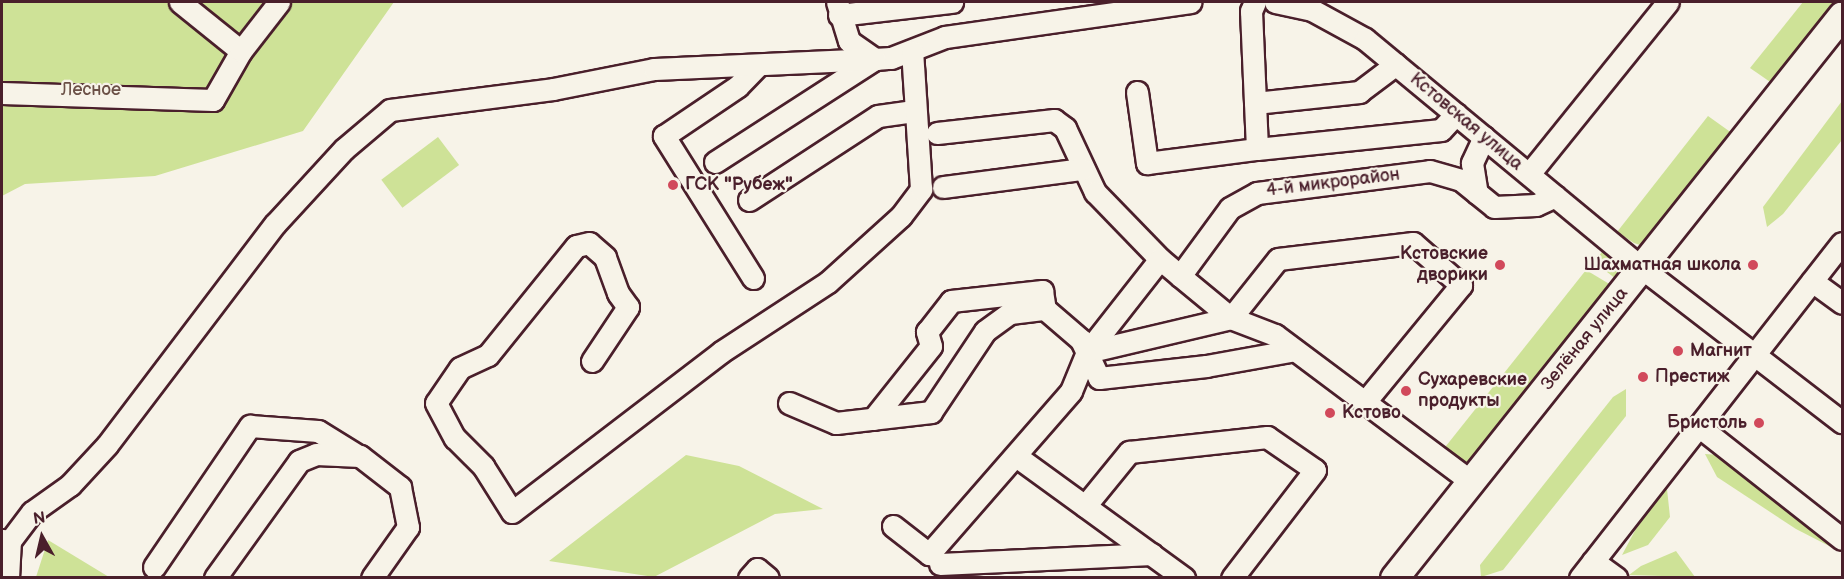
<!DOCTYPE html>
<meta charset="utf-8">
<style>
body{margin:0}
#map{position:relative;width:1844px;height:579px;overflow:hidden;background:#f7f3e8;font-family:"Balsamiq Sans",sans-serif}
div>[style]{position:absolute}
[style*='--x']{left:calc(var(--x)*1px);top:calc(var(--y)*1px);width:calc(var(--w)*1px);rotate:calc(var(--a)*1deg)}
.green>*{inset:0;background:#cee297;transform-origin:0 0}
.roads{filter:drop-shadow(2px 0 #4a1f2b) drop-shadow(-2px 0 #4a1f2b) drop-shadow(0 2px #4a1f2b) drop-shadow(0 -2px #4a1f2b)}
.minor>*{height:21px;margin:-10.5px;padding:0 10.5px;transform-origin:10.5px;border-radius:10.5px;background:#f7f3e8}
.major>*{height:27px;margin:-13.5px;padding:0 13.5px;transform-origin:13.5px;border-radius:13.5px;background:#f7f3e8}
.dots>*{width:16px;height:16px;translate:-50% -50%;box-sizing:border-box;border:3px solid #f7f3e8;border-radius:50%}
span{translate:-50% -50%;white-space:nowrap;text-align:center;line-height:1.15;-webkit-text-stroke:4.5px #f7f3e8;paint-order:stroke}
.park-label{font-size:18px;color:#6b5046}
.street-label{font-size:18px;color:#4a1f2b}
.poi-label{font-size:18px;color:#4a1f2b;font-weight:700}
.left{translate:0 -50%;text-align:left}
.right{translate:-100% -50%;text-align:right}
.frame{position:absolute;inset:0;border:3px solid #4a1f2b;pointer-events:none}
.north{position:absolute;left:12px;top:507px;width:60px;height:60px;-webkit-text-stroke:4px #f7f3e8;paint-order:stroke;rotate:352deg;font-size:16px;font-weight:700;line-height:24px;text-align:center;color:#4a1f2b}
.north::after{content:'';display:block;margin:auto;width:21px;height:27px;background:#4a1f2b;clip-path:polygon(50% 0,100% 100%,50% 72%,0 100%)}
</style>
<div id="map">
<div class="green">
<i style="clip-path:polygon(2px 2px,394px 2px,303px 131px,155px 176px,25px 184px,2px 196px)"></i>
<i style="clip-path:polygon(1803px 2px,1842px 2px,1776px 86px,1750px 68px)"></i>
<i style="clip-path:polygon(1842px 101px,1842px 140px,1783px 214px,1767px 227px,1763px 207px)"></i>
<i style="clip-path:polygon(1708px 116px,1736px 136px,1643px 246px,1634px 243px,1617px 232px)"></i>
<i style="left:438px;top:137px;width:35px;height:71px;rotate:53deg"></i>
<i style="clip-path:polygon(1606px 247px,1625px 267px,1620px 282px,1594px 262px)"></i>
<i style="clip-path:polygon(1586px 270px,1616px 288px,1473px 463px,1454px 463px,1442px 451px)"></i>
<i style="clip-path:polygon(1626px 389px,1626px 416px,1503px 570px,1481px 577px,1480px 565px,1613px 397px)"></i>
<i style="clip-path:polygon(1705px 454px,1749px 457px,1812px 506px,1833px 548px,1796px 529px,1717px 477px)"></i>
<i style="clip-path:polygon(686px 455px,739px 466px,823px 509px,775px 514px,654px 577px,549px 561px)"></i>
<i style="clip-path:polygon(1667px 489px,1670px 517px,1648px 545px,1622px 555px,1647px 508px)"></i>
<i style="clip-path:polygon(48px 540px,109px 577px,36px 577px)"></i>
<i style="clip-path:polygon(1676px 551px,1695px 577px,1629px 575px,1641px 566px)"></i>
</div>
<div class="roads">
<div class="minor">
<i style="--x:180;--y:2;--w:78;--a:38.8"></i>
<i style="--x:837;--y:2;--w:41;--a:72.9"></i>
<i style="--x:849;--y:41;--w:32;--a:35"></i>
<i style="--x:875;--y:59;--w:16;--a:-4"></i>
<i style="--x:891;--y:58;--w:58;--a:-21.3"></i>
<i style="--x:945;--y:37;--w:248;--a:-8.1"></i>
<i style="--x:1255;--y:2;--w:10;--a:114"></i>
<i style="--x:1251;--y:11;--w:138;--a:87.5"></i>
<i style="--x:1257;--y:149;--w:185;--a:-5.9"></i>
<i style="--x:1441;--y:130;--w:22;--a:-47"></i>
<i style="--x:1275;--y:2;--w:38;--a:12"></i>
<i style="--x:1312;--y:10;--w:60;--a:28.7"></i>
<i style="--x:1365;--y:39;--w:361;--a:39.6"></i>
<i style="--x:1643;--y:269;--w:251;--a:37.6"></i>
<i style="--x:839;--y:15;--w:114;--a:-6.6"></i>
<i style="--x:1137;--y:92;--w:72;--a:82"></i>
<i style="--x:1147;--y:163;--w:111;--a:-7.3"></i>
<i style="--x:2;--y:93;--w:211;--a:1.9"></i>
<i style="--x:213;--y:100;--w:56;--a:-60.3"></i>
<i style="--x:241;--y:51;--w:62;--a:-52.2"></i>
<i style="--x:1255;--y:103;--w:105;--a:-6"></i>
<i style="--x:1359;--y:92;--w:46;--a:-37.1"></i>
<i style="--x:937;--y:133;--w:118;--a:-6.3"></i>
<i style="--x:1054;--y:120;--w:14;--a:36"></i>
<i style="--x:1065;--y:128;--w:71;--a:64.9"></i>
<i style="--x:1095;--y:192;--w:93;--a:45.9"></i>
<i style="--x:1484;--y:137;--w:29;--a:115"></i>
<i style="--x:1472;--y:163;--w:30;--a:81"></i>
<i style="--x:1477;--y:193;--w:22;--a:39"></i>
<i style="--x:1494;--y:207;--w:42;--a:-2.7"></i>
<i style="--x:1536;--y:205;--w:21;--a:-25"></i>
<i style="--x:715;--y:162;--w:188;--a:-32.8"></i>
<i style="--x:1529;--y:174;--w:221;--a:-51.1"></i>
<i style="--x:943;--y:187;--w:140;--a:-7.4"></i>
<i style="--x:749;--y:200;--w:154;--a:-33.1"></i>
<i style="--x:878;--y:116;--w:36;--a:-8"></i>
<i style="--x:753;--y:278;--w:168;--a:-122.1"></i>
<i style="--x:664;--y:136;--w:89;--a:-34"></i>
<i style="--x:738;--y:86;--w:29;--a:-46"></i>
<i style="--x:1812;--y:281;--w:37;--a:36"></i>
<i style="--x:1087;--y:352;--w:148;--a:-13.3"></i>
<i style="--x:1231;--y:318;--w:75;--a:-51.5"></i>
<i style="--x:1278;--y:259;--w:136;--a:-6.8"></i>
<i style="--x:1413;--y:243;--w:64;--a:41.2"></i>
<i style="--x:1461;--y:285;--w:151;--a:129.4"></i>
<i style="--x:592;--y:361;--w:65;--a:-56.3"></i>
<i style="--x:628;--y:307;--w:17;--a:-126"></i>
<i style="--x:618;--y:293;--w:38;--a:-110"></i>
<i style="--x:605;--y:257;--w:21;--a:-139"></i>
<i style="--x:589;--y:243;--w:13;--a:167"></i>
<i style="--x:576;--y:246;--w:140;--a:128.9"></i>
<i style="--x:488;--y:355;--w:31;--a:155"></i>
<i style="--x:460;--y:368;--w:42;--a:124.4"></i>
<i style="--x:436;--y:403;--w:40;--a:62"></i>
<i style="--x:455;--y:438;--w:40;--a:45"></i>
<i style="--x:483;--y:466;--w:54;--a:57.8"></i>
<i style="--x:512;--y:512;--w:263;--a:-37.4"></i>
<i style="--x:721;--y:352;--w:128;--a:-33.2"></i>
<i style="--x:828;--y:282;--w:98;--a:-42.1"></i>
<i style="--x:901;--y:216;--w:34;--a:-53"></i>
<i style="--x:921;--y:189;--w:138;--a:-93.7"></i>
<i style="--x:789;--y:403;--w:51;--a:23.1"></i>
<i style="--x:836;--y:423;--w:96;--a:-6.6"></i>
<i style="--x:931;--y:412;--w:97;--a:-56.3"></i>
<i style="--x:985;--y:331;--w:31;--a:-36"></i>
<i style="--x:1010;--y:313;--w:35;--a:-7"></i>
<i style="--x:1045;--y:309;--w:48;--a:40.7"></i>
<i style="--x:1081;--y:340;--w:42;--a:64.7"></i>
<i style="--x:1099;--y:378;--w:108;--a:-6.4"></i>
<i style="--x:1206;--y:366;--w:90;--a:-10.2"></i>
<i style="--x:873;--y:419;--w:93;--a:-51.5"></i>
<i style="--x:931;--y:346;--w:15;--a:-106"></i>
<i style="--x:927;--y:332;--w:39;--a:-52"></i>
<i style="--x:951;--y:301;--w:92;--a:-6.3"></i>
<i style="--x:1042;--y:291;--w:18;--a:81"></i>
<i style="--x:1701;--y:428;--w:179;--a:38.2"></i>
<i style="--x:1016;--y:456;--w:208;--a:36"></i>
<i style="--x:1469;--y:480;--w:242;--a:-143.2"></i>
<i style="--x:1275;--y:335;--w:47;--a:-158.9"></i>
<i style="--x:1231;--y:318;--w:66;--a:-140.5"></i>
<i style="--x:1180;--y:276;--w:84;--a:-53.7"></i>
<i style="--x:1230;--y:208;--w:31;--a:-29"></i>
<i style="--x:1257;--y:193;--w:174;--a:-7.2"></i>
<i style="--x:1430;--y:171;--w:32;--a:16"></i>
<i style="--x:1461;--y:180;--w:21;--a:39"></i>
<i style="--x:1085;--y:506;--w:70;--a:-50.8"></i>
<i style="--x:1129;--y:452;--w:139;--a:-6.2"></i>
<i style="--x:1267;--y:437;--w:58;--a:34.5"></i>
<i style="--x:1315;--y:470;--w:136;--a:127.5"></i>
<i style="--x:893;--y:526;--w:46;--a:37.9"></i>
<i style="--x:929;--y:554;--w:216;--a:-48.9"></i>
<i style="--x:1071;--y:391;--w:42;--a:-67.7"></i>
<i style="--x:1087;--y:352;--w:118;--a:-51.9"></i>
<i style="--x:1160;--y:259;--w:26;--a:40"></i>
<i style="--x:2;--y:540;--w:8;--a:7"></i>
<i style="--x:10;--y:541;--w:36;--a:-53"></i>
<i style="--x:32;--y:512;--w:47;--a:-35.4"></i>
<i style="--x:70;--y:485;--w:54;--a:-47.2"></i>
<i style="--x:107;--y:445;--w:278;--a:-52.8"></i>
<i style="--x:275;--y:224;--w:102;--a:-47.4"></i>
<i style="--x:344;--y:149;--w:60;--a:-40.3"></i>
<i style="--x:390;--y:110;--w:164;--a:-7.3"></i>
<i style="--x:553;--y:89;--w:103;--a:-11.2"></i>
<i style="--x:654;--y:69;--w:221;--a:-2.6"></i>
<i style="--x:1593;--y:561;--w:29;--a:36"></i>
<i style="--x:940;--y:564;--w:212;--a:-2.7"></i>
<i style="--x:154;--y:567;--w:171;--a:-55.8"></i>
<i style="--x:250;--y:426;--w:68;--a:4.2"></i>
<i style="--x:318;--y:431;--w:46;--a:31.6"></i>
<i style="--x:8;--y:578;--w:37;--a:-87"></i>
<i style="--x:215;--y:578;--w:144;--a:-54.3"></i>
<i style="--x:299;--y:461;--w:18;--a:-22"></i>
<i style="--x:316;--y:454;--w:44;--a:2.6"></i>
<i style="--x:360;--y:456;--w:51;--a:37.8"></i>
<i style="--x:400;--y:487;--w:41;--a:78.7"></i>
<i style="--x:408;--y:527;--w:62;--a:125.2"></i>
<i style="--x:749;--y:578;--w:12;--a:-48"></i>
<i style="--x:757;--y:569;--w:14;--a:39"></i>
<i style="--x:1580;--y:578;--w:425;--a:-52"></i>
</div>
<div class="major">
<i style="--x:1394;--y:578;--w:719;--a:-51.49"></i>
</div>
</div>
<div class="dots">
<i style="left:673px;top:185px;background:#d1495b"></i>
<i style="left:1500px;top:265px;background:#d1495b"></i>
<i style="left:1753px;top:265px;background:#d1495b"></i>
<i style="left:1678px;top:351px;background:#d1495b"></i>
<i style="left:1643px;top:377px;background:#d1495b"></i>
<i style="left:1406px;top:391px;background:#d1495b"></i>
<i style="left:1330px;top:413px;background:#d1495b"></i>
<i style="left:1759px;top:423px;background:#d1495b"></i>
</div>
<div class="park-label">
<span style="left:91px;top:90px">Лесное</span>
</div>
<div class="street-label">
<span style="left:1466px;top:122px;rotate:40deg">Кстовская улица</span>
<span style="left:1333px;top:183px;rotate:-7deg">4-й микрорайон</span>
<span style="left:1585px;top:339px;rotate:-51deg">Зелёная улица</span>
</div>
<div class="poi-label">
<span class="left" style="left:685px;top:185px">ГСК "Рубеж"</span>
<span class="right" style="left:1488px;top:265px">Кстовские<br>дворики</span>
<span class="right" style="left:1741px;top:265px">Шахматная школа</span>
<span class="left" style="left:1690px;top:351px">Магнит</span>
<span class="left" style="left:1655px;top:377px">Престиж</span>
<span class="left" style="left:1418px;top:391px">Сухаревские<br>продукты</span>
<span class="left" style="left:1342px;top:413px">Кстово</span>
<span class="right" style="left:1747px;top:423px">Бристоль</span>
</div>
<div class="frame"></div>
<div class="north">N</div>
</div>
